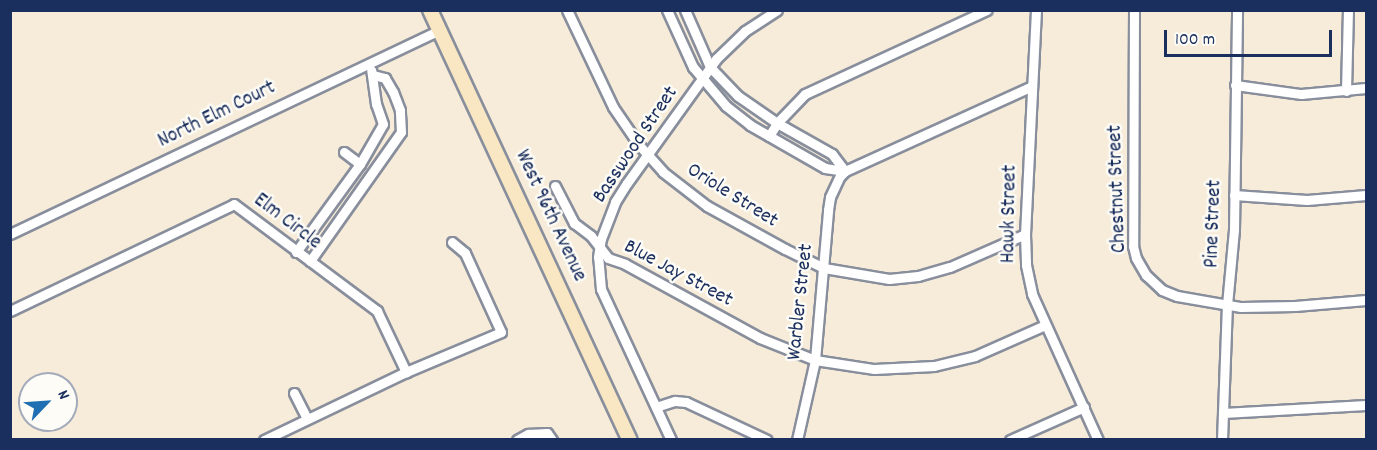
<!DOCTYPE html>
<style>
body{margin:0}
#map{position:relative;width:1377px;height:450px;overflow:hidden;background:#f6ecd9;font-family:Dekko,sans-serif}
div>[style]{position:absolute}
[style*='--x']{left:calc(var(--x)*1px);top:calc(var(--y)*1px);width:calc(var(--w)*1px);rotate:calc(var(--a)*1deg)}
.roads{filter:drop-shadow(2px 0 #888e9c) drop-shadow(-2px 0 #888e9c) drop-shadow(0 2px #888e9c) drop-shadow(0 -2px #888e9c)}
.street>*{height:9px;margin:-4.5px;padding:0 4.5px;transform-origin:4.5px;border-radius:4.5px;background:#fff}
.secondary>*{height:14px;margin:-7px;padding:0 7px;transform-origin:7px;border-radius:7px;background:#f9e7c3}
span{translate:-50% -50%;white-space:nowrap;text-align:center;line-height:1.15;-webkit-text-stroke:5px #fdfcf7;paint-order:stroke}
.street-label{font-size:21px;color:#1b2f5e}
.frame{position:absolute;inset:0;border:12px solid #1b2f5e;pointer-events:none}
.north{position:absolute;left:18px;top:372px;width:60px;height:60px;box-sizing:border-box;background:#fdfcf7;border:2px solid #a3aaba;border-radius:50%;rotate:65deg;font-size:16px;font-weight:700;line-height:24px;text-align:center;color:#1b2f5e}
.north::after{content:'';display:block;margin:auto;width:21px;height:27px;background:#1f6fb2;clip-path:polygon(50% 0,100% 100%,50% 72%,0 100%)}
.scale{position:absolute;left:1164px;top:30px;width:168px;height:27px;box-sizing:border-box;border:3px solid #1b2f5e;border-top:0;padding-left:8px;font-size:18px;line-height:21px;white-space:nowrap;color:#1b2f5e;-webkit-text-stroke:4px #fdfcf7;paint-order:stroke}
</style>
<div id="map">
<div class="roads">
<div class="street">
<i style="--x:567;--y:10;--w:107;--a:64.6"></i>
<i style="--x:613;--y:107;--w:46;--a:55.6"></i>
<i style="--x:639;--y:145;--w:36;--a:48"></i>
<i style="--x:663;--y:172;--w:56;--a:37.7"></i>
<i style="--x:707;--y:206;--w:89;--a:28.9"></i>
<i style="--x:785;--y:249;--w:43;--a:26"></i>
<i style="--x:824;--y:268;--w:66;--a:9.6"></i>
<i style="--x:889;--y:279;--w:29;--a:-6"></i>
<i style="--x:918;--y:276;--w:33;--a:-16"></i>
<i style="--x:950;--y:267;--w:82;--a:-23.7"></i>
<i style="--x:667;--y:10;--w:63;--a:65.5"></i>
<i style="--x:693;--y:67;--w:51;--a:49.8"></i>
<i style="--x:726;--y:106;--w:31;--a:38"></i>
<i style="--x:750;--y:125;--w:86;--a:29.8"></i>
<i style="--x:825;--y:168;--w:20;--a:9"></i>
<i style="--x:685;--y:10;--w:62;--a:66.3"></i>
<i style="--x:710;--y:67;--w:40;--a:46"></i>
<i style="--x:738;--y:96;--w:47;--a:34.7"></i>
<i style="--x:777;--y:123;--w:63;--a:29.4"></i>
<i style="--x:832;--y:154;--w:21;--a:53"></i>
<i style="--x:1036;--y:10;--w:224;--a:92.8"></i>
<i style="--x:1025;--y:234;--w:31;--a:88"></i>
<i style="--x:1026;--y:265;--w:30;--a:78"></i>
<i style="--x:1032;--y:294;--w:160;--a:65.7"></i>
<i style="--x:1134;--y:10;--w:236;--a:90.2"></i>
<i style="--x:1133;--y:246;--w:12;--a:76"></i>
<i style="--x:1136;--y:258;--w:20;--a:60"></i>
<i style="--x:1146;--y:275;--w:22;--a:43"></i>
<i style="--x:1162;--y:290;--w:16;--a:22"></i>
<i style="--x:1177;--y:296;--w:65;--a:9.8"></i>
<i style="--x:1241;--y:307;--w:54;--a:-1.1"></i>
<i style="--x:1295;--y:306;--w:71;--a:-4.8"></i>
<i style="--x:1235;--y:85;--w:67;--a:7.8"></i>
<i style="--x:1301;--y:94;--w:65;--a:-5.3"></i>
<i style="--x:1346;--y:91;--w:81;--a:-88.6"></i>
<i style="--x:769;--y:136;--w:15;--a:-58"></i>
<i style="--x:777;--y:123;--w:40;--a:-46"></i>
<i style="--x:805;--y:94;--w:200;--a:-24.8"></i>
<i style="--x:344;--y:152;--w:20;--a:37"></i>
<i style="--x:555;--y:186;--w:42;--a:62.8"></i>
<i style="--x:574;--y:223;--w:21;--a:37"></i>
<i style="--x:591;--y:236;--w:28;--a:52"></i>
<i style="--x:608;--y:258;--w:18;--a:19"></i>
<i style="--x:625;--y:264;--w:154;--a:28.7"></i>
<i style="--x:760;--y:338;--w:59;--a:21.8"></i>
<i style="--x:815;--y:360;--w:60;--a:8.7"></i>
<i style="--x:874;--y:369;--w:60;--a:-2.9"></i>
<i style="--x:934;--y:366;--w:42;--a:-13.7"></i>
<i style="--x:975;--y:356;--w:77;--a:-23.9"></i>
<i style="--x:1234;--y:195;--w:73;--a:3.9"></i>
<i style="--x:1307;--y:200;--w:59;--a:-4.8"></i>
<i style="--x:10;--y:234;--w:475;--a:-25.4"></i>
<i style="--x:296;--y:252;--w:109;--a:-54"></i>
<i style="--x:360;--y:164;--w:46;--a:-60.1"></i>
<i style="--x:383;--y:124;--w:21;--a:-109"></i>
<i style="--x:376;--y:104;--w:34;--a:-98"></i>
<i style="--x:310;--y:261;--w:158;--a:-54.8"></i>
<i style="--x:401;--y:132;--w:22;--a:-93"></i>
<i style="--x:400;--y:110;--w:19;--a:-111"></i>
<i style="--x:393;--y:92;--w:16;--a:-120"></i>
<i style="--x:385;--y:78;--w:12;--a:-166"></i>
<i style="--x:10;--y:311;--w:248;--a:-25.5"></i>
<i style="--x:234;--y:204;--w:179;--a:36.8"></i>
<i style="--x:377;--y:311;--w:68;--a:64.6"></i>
<i style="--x:294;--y:393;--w:29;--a:63"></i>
<i style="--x:656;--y:407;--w:20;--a:-18"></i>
<i style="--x:675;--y:401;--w:11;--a:5"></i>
<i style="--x:686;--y:402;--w:89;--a:25.1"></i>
<i style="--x:1223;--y:413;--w:143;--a:-3.2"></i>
<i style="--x:264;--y:440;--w:157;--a:-25.6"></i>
<i style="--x:406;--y:372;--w:103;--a:-22.8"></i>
<i style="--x:501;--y:332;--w:87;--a:-114.5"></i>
<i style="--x:465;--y:253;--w:17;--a:-140"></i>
<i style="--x:517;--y:440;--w:13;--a:-29"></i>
<i style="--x:528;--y:434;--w:19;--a:-3"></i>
<i style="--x:547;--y:433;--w:9;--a:54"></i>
<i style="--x:671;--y:440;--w:166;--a:-114.9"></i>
<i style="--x:601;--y:289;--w:32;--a:-95"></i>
<i style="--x:598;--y:257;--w:18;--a:-81"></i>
<i style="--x:601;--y:239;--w:40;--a:-69"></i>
<i style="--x:615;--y:202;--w:22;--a:-58"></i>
<i style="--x:627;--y:183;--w:153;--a:-54.3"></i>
<i style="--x:716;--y:59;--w:40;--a:-44"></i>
<i style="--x:745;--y:31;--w:38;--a:-33"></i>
<i style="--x:797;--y:440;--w:82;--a:-77.3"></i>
<i style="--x:815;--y:360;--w:151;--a:-85"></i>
<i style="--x:828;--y:210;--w:13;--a:-81"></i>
<i style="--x:830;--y:197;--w:23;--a:-65"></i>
<i style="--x:840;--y:176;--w:7;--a:-45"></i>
<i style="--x:845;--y:171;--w:205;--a:-24.4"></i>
<i style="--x:1010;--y:440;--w:81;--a:-24"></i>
<i style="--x:1222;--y:440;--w:135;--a:-87.9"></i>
<i style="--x:1227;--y:305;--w:75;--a:-84.7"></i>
<i style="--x:1234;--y:230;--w:220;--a:-89.2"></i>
</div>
<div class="secondary">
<i style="--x:430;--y:10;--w:474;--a:65.1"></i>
</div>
</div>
<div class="street-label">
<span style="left:217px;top:115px;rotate:-26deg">North Elm Court</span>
<span style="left:636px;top:145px;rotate:-56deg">Basswood Street</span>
<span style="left:1118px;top:189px;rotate:-92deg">Chestnut Street</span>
<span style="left:732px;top:196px;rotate:32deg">Oriole Street</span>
<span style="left:1010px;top:214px;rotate:-89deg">Hawk Street</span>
<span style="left:550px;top:216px;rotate:65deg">West 96th Avenue</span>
<span style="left:287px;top:222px;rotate:37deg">Elm Circle</span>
<span style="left:1214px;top:224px;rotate:-88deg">Pine Street</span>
<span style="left:678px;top:274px;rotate:28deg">Blue Jay Street</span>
<span style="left:801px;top:302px;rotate:-84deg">Warbler Street</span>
</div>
<div class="frame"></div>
<div class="north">N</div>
<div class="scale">100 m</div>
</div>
